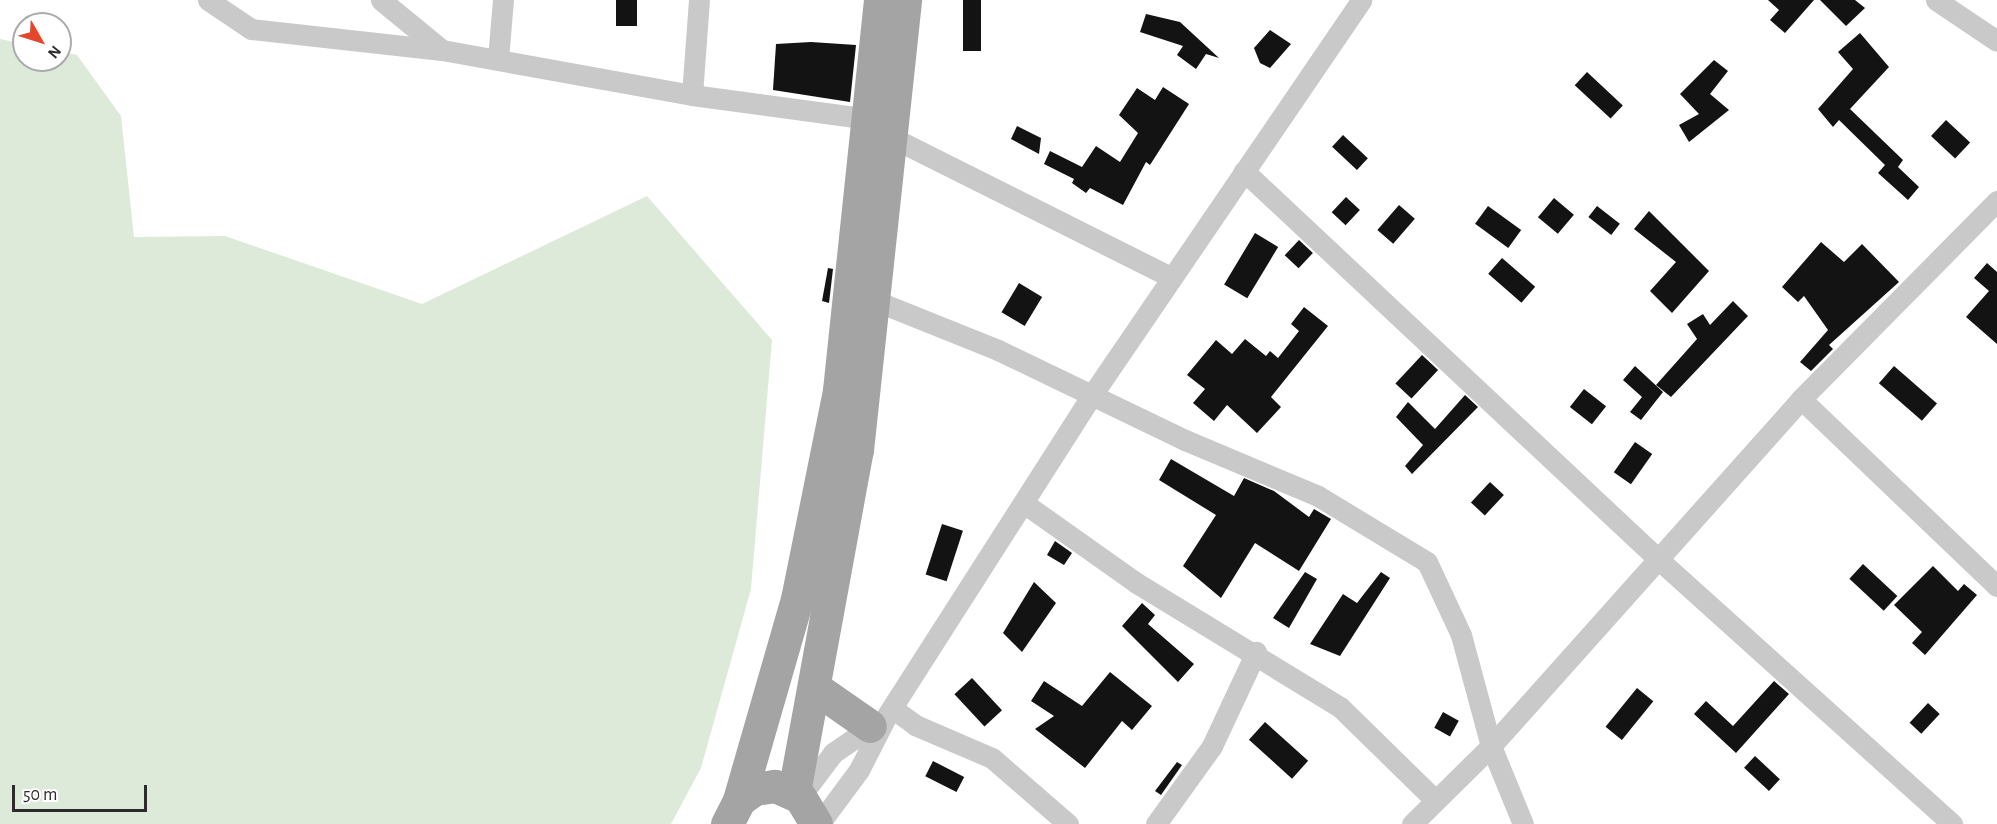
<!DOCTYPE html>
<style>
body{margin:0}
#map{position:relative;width:1997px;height:824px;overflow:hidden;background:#fff;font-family:"Alegreya Sans",sans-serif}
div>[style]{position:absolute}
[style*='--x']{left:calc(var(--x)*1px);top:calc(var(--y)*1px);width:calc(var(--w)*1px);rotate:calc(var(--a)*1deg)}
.green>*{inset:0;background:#deead9}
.building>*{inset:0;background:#131313;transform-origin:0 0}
.minor>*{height:21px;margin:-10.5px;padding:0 10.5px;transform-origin:10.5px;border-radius:10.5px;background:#c9c9c9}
.primary>*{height:33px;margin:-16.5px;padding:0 16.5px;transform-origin:16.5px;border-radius:16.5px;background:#a4a4a4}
span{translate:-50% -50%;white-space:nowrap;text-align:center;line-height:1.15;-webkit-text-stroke:6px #fff;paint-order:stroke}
.north{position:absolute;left:12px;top:12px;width:60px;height:60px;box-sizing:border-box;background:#fff;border:2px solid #ababab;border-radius:50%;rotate:129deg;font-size:16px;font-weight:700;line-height:24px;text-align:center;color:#2c2c2c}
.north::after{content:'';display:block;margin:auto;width:21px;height:27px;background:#e4462c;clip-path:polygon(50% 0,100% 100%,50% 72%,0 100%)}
.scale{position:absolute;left:12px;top:785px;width:135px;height:27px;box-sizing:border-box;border:3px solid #2c2c2c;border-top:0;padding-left:8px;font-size:18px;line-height:21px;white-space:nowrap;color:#2c2c2c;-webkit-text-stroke:4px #fff;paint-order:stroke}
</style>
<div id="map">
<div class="green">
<i style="clip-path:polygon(0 39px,24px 44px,24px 60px,60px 60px,60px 51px,77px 55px,121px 116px,134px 237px,225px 236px,422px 304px,647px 196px,772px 340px,751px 589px,701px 768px,671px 824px,0 824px)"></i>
</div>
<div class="building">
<i style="left:616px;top:0;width:21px;height:26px"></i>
<i style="left:963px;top:0;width:18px;height:51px"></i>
<i style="clip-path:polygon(1768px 0,1814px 0,1785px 33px,1770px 20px,1779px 10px)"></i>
<i style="clip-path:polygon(1820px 0,1855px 0,1865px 8px,1846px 26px)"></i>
<i style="clip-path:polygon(1146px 14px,1180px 22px,1219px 58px,1206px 54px,1196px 69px,1177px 55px,1183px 46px,1140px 32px)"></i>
<i style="clip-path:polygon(1270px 30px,1291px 44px,1270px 68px,1260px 63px,1254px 48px)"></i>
<i style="clip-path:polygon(1860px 33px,1889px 67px,1850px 109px,1903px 160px,1898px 167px,1919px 187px,1908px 200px,1878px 173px,1885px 165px,1839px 120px,1833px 127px,1818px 109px,1853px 69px,1838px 52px)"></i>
<i style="clip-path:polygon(811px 42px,856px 45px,850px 102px,773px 90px,776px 44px)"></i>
<i style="clip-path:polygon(1714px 60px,1728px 71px,1710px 94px,1729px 110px,1689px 142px,1679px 125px,1699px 114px,1680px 94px)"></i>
<i style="left:1587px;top:72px;width:49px;height:18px;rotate:43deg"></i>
<i style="clip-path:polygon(1163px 87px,1189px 104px,1150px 165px,1146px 162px,1123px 205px,1090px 188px,1086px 193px,1072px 183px,1074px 179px,1044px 164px,1050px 151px,1082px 167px,1096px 146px,1120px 162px,1138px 133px,1119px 115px,1137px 88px,1155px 100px)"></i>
<i style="left:1946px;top:120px;width:33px;height:22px;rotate:43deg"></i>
<i style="clip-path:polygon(1017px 126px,1041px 138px,1039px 154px,1011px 139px)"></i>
<i style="left:1343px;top:135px;width:34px;height:16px;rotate:43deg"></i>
<i style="left:1346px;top:197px;width:19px;height:21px;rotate:43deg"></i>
<i style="left:1554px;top:198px;width:26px;height:25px;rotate:40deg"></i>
<i style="left:1399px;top:205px;width:21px;height:33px;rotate:41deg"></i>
<i style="left:1488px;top:206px;width:41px;height:22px;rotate:36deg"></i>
<i style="left:1597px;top:206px;width:29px;height:14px;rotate:38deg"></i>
<i style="clip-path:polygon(1649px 211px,1709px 271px,1672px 313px,1650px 291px,1676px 262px,1634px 229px)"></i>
<i style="left:1255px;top:233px;width:27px;height:60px;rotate:31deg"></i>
<i style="left:1299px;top:240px;width:19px;height:21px;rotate:43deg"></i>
<i style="clip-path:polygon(1821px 242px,1844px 262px,1862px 244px,1899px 282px,1829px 345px,1833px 349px,1811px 371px,1800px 362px,1828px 330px,1804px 296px,1798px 302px,1782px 287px)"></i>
<i style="left:1502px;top:258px;width:44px;height:21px;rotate:41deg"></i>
<i style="clip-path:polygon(1987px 263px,1997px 272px,1997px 344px,1966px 317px,1989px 291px,1974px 278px)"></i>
<i style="clip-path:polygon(828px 268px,833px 269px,829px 303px,822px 301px)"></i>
<i style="left:1019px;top:283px;width:27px;height:34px;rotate:31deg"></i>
<i style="clip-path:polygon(1733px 301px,1748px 316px,1671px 397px,1656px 385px,1697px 339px,1687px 324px,1703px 314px,1710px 325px)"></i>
<i style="clip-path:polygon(1304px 307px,1328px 326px,1271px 397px,1281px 407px,1257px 433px,1227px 405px,1214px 421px,1193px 403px,1205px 389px,1187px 375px,1216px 340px,1232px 354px,1245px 339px,1266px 356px,1270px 351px,1278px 358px,1299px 331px,1291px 324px)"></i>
<i style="left:1422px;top:355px;width:22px;height:39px;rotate:43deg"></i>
<i style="clip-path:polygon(1635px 366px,1663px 392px,1641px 420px,1630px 412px,1642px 397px,1623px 380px)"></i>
<i style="left:1894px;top:366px;width:57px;height:23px;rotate:41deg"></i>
<i style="left:1584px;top:389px;width:28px;height:23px;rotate:38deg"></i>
<i style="clip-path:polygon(1465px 395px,1478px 407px,1412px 474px,1405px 466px,1423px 445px,1396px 417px,1408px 402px,1435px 429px)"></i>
<i style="left:1635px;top:442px;width:21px;height:37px;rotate:35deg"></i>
<i style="clip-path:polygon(1171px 459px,1234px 496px,1244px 478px,1274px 491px,1309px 517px,1314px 509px,1331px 519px,1299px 571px,1255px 543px,1221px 598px,1183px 566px,1216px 515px,1159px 480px)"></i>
<i style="left:1490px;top:482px;width:19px;height:28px;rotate:43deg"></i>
<i style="left:942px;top:524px;width:22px;height:53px;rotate:18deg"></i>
<i style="clip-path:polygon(1055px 541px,1072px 553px,1064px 565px,1047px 555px)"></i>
<i style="left:1863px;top:564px;width:47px;height:20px;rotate:43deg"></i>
<i style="clip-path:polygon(1933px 566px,1958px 591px,1964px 584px,1977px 595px,1925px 655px,1912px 643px,1922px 632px,1894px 605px)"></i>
<i style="clip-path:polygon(1305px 572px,1317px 579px,1289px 628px,1273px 618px)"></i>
<i style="clip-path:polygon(1381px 572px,1390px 578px,1340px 656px,1310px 644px,1343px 594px,1357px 603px)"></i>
<i style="clip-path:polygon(1034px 582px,1056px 603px,1022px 652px,1003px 633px)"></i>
<i style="clip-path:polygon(1142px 603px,1155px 615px,1148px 624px,1194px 664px,1178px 682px,1122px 626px)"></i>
<i style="clip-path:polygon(1110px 672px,1152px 706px,1132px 730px,1122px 721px,1085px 768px,1035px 729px,1054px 716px,1031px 701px,1044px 681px,1082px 706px)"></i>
<i style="left:972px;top:678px;width:44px;height:24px;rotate:47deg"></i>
<i style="clip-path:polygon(1774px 681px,1789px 694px,1736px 753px,1694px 714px,1706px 701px,1733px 726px)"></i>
<i style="left:1637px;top:688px;width:21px;height:50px;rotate:39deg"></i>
<i style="left:1928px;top:703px;width:16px;height:27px;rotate:43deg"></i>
<i style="left:1443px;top:712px;width:18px;height:18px;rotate:29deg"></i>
<i style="left:1265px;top:722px;width:58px;height:24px;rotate:42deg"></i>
<i style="left:1755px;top:756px;width:34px;height:16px;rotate:43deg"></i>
<i style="left:933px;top:761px;width:35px;height:17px;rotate:27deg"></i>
<i style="clip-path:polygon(1177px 762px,1182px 765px,1161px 795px,1155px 791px)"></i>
</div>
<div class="minor">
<i style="--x:208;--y:0;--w:52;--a:34"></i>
<i style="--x:251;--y:29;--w:192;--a:6.3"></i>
<i style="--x:442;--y:50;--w:254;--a:10.2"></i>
<i style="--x:692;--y:95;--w:179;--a:7.7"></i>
<i style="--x:381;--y:0;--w:79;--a:39.3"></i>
<i style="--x:1936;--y:0;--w:73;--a:33.9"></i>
<i style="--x:498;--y:59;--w:59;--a:-85.2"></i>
<i style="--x:692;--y:95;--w:95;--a:-85.8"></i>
<i style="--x:891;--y:137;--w:313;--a:26.6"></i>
<i style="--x:1244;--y:171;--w:567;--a:43.14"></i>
<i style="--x:1658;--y:559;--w:396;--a:42"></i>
<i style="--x:876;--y:301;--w:131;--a:21.9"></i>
<i style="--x:998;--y:350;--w:208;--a:25.7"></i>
<i style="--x:1185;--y:440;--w:144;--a:22.8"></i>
<i style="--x:1318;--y:496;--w:127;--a:31.2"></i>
<i style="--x:1427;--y:562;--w:81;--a:65"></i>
<i style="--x:1461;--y:635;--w:115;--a:74.9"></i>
<i style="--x:1491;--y:746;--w:84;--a:67.7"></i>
<i style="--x:1801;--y:399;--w:271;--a:43.7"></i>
<i style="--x:1025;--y:504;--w:135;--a:35.3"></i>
<i style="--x:1135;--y:582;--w:240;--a:31.4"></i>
<i style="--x:1340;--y:707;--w:133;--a:44.4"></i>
<i style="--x:892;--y:708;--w:29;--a:36"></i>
<i style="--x:915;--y:725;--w:84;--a:23.2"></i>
<i style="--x:992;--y:758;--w:101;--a:41"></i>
<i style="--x:800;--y:797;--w:55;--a:-53.1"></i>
<i style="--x:833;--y:753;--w:55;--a:-34.6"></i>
<i style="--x:819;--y:824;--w:67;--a:-53.5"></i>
<i style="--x:859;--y:770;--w:59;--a:-63"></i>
<i style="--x:886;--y:717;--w:382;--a:-57.4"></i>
<i style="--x:1092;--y:395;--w:478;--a:-55.7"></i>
<i style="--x:1156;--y:824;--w:96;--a:-54.3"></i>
<i style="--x:1212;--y:746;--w:104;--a:-64.9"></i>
<i style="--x:1412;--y:824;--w:111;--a:-44.6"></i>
<i style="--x:1491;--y:746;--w:465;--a:-48.2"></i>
<i style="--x:1801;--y:399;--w:279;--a:-45.3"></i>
</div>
<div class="primary">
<i style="--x:814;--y:687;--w:68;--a:34.9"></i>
<i style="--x:794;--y:792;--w:348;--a:-79.6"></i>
<i style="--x:857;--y:450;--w:453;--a:-83.9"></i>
<i style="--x:739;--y:800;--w:209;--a:-73.9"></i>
<i style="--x:797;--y:599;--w:213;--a:-78.6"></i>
<i style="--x:839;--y:390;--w:392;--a:-84"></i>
<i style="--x:727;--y:824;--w:27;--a:-63"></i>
<i style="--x:739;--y:800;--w:19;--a:-35"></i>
<i style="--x:755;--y:789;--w:20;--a:-9"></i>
<i style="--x:775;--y:786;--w:27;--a:24"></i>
<i style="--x:800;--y:797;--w:31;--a:59"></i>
</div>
<div class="north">N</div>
<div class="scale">50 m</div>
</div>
